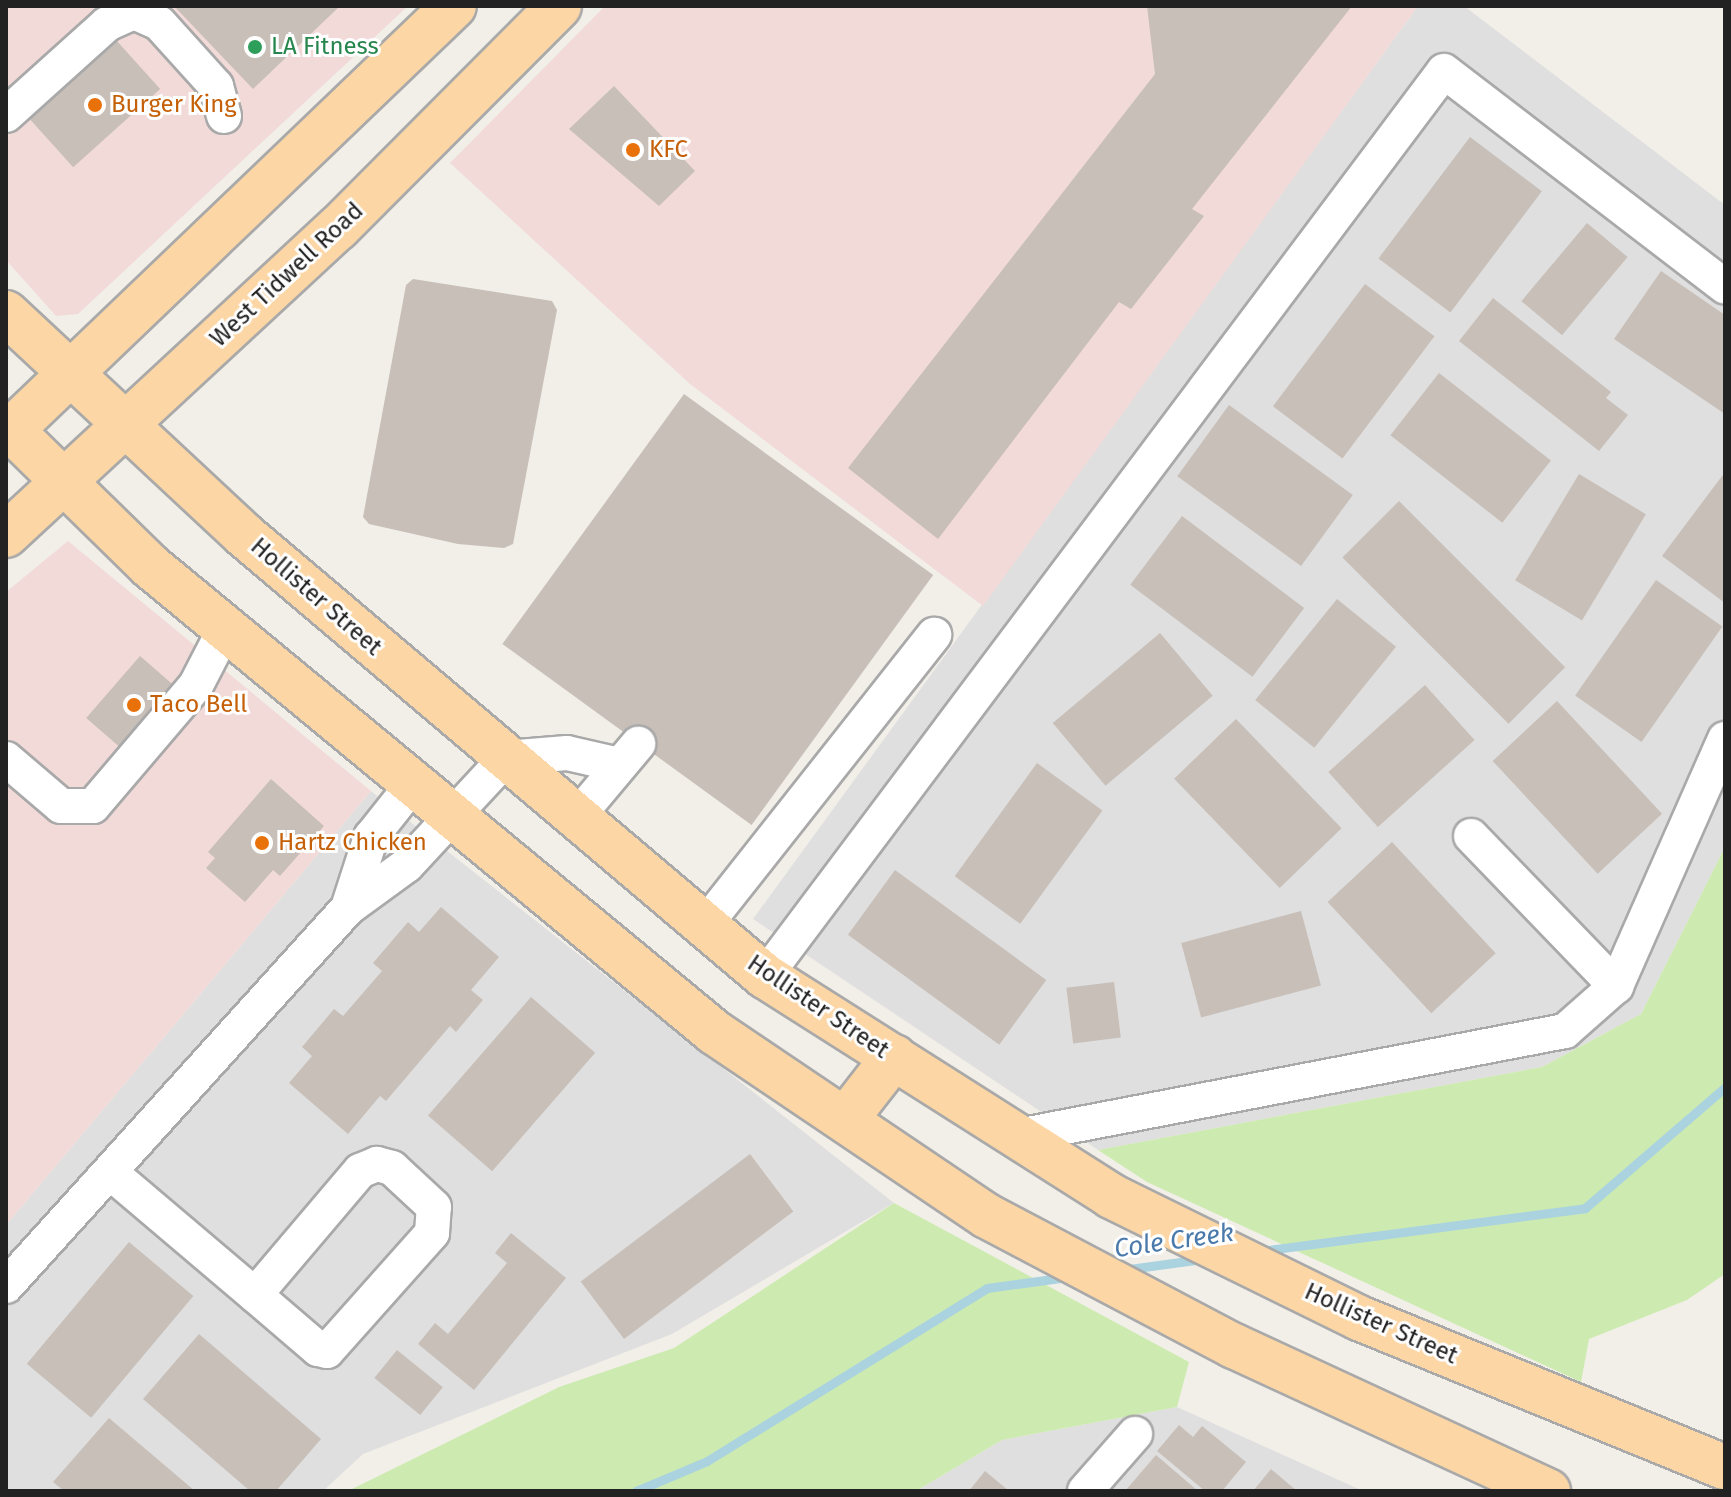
<!DOCTYPE html>
<style>
body{margin:0}
#map{position:relative;width:1731px;height:1497px;overflow:hidden;background:#f2efe9;font-family:"Fira Sans",sans-serif}
div>[style]{position:absolute}
[style*='--x']{left:calc(var(--x)*1px);top:calc(var(--y)*1px);width:calc(var(--w)*1px);rotate:calc(var(--a)*1deg)}
.residential>*{inset:0;background:#e0dfdf}
.commercial>*{inset:0;background:#f2dad9}
.grass>*{inset:0;background:#cdebb0}
.stream>*{height:9px;margin:-4.5px;padding:0 4.5px;transform-origin:4.5px;border-radius:4.5px;background:#aad3df}
.building>*{inset:0;background:#c7bfb8;transform-origin:0 0}
.roads{filter:drop-shadow(2px 0 #a9a9a9) drop-shadow(-2px 0 #a9a9a9) drop-shadow(0 2px #a9a9a9) drop-shadow(0 -2px #a9a9a9)}
.minor>*{height:34px;margin:-17px;padding:0 17px;transform-origin:17px;border-radius:17px;background:#fff}
.major>*{height:44px;margin:-22px;padding:0 22px;transform-origin:22px;border-radius:22px;background:#fcd6a4}
.dots>*{width:22px;height:22px;translate:-50% -50%;box-sizing:border-box;border:4px solid #fff;border-radius:50%}
span{translate:-50% -50%;white-space:nowrap;text-align:center;line-height:1.15;-webkit-text-stroke:6px #fff;paint-order:stroke}
.leisure-label{font-size:24px;color:#27864d}
.left{translate:0 -50%;text-align:left}
.food-label{font-size:24px;color:#c56008}
.street-label{font-size:24px;color:#222}
.water-label{font-size:26px;color:#4a7aab;font-style:italic}
.frame{position:absolute;inset:0;border:8px solid #222;pointer-events:none}
</style>
<div id="map">
<div class="residential">
<i style="clip-path:polygon(1418px 6px,1464px 6px,1725px 205px,1725px 847px,1641px 1014px,1542px 1067px,1098px 1150px,753px 919px)"></i>
<i style="clip-path:polygon(371px 791px,894px 1203px,672px 1334px,363px 1454px,323px 1491px,6px 1491px,6px 1225px)"></i>
<i style="clip-path:polygon(1177px 1407px,1363px 1491px,916px 1491px,1002px 1440px)"></i>
</div>
<div class="commercial">
<i style="clip-path:polygon(6px 6px,408px 6px,78px 314px,56px 316px,6px 260px)"></i>
<i style="clip-path:polygon(605px 6px,1418px 6px,983px 606px,690px 384px,450px 163px)"></i>
<i style="clip-path:polygon(68px 541px,371px 791px,6px 1225px,6px 592px)"></i>
</div>
<div class="grass">
<i style="clip-path:polygon(1725px 847px,1725px 1274px,1687px 1300px,1589px 1339px,1581px 1382px,1147px 1182px,1098px 1150px,1542px 1067px,1641px 1014px)"></i>
<i style="clip-path:polygon(894px 1203px,1189px 1362px,1177px 1407px,1002px 1440px,916px 1491px,348px 1491px,559px 1387px,674px 1348px)"></i>
</div>
<div class="stream">
<i style="--x:1260;--y:1251;--w:328;--a:-7.5"></i>
<i style="--x:1585;--y:1208;--w:185;--a:-40.8"></i>
<i style="--x:1122;--y:1270;--w:81;--a:-7.8"></i>
<i style="--x:636;--y:1491;--w:77;--a:-22.9"></i>
<i style="--x:707;--y:1461;--w:329;--a:-31.7"></i>
<i style="--x:987;--y:1288;--w:81;--a:-7.8"></i>
</div>
<div class="building">
<i style="clip-path:polygon(174px 6px,340px 6px,253px 89px)"></i>
<i style="clip-path:polygon(1147px 6px,1352px 6px,1192px 209px,1204px 216px,1131px 309px,1119px 302px,938px 539px,848px 468px,1155px 74px)"></i>
<i style="left:116px;top:40px;width:66px;height:117px;rotate:48deg"></i>
<i style="clip-path:polygon(614px 86px,695px 171px,659px 206px,569px 129px)"></i>
<i style="left:1470px;top:137px;width:90px;height:152px;rotate:37deg"></i>
<i style="left:1587px;top:223px;width:53px;height:102px;rotate:40deg"></i>
<i style="clip-path:polygon(1661px 271px,1725px 315px,1725px 414px,1614px 339px)"></i>
<i style="clip-path:polygon(413px 279px,552px 301px,557px 310px,513px 544px,504px 548px,458px 544px,369px 524px,363px 517px,406px 285px)"></i>
<i style="left:1365px;top:284px;width:87px;height:153px;rotate:37deg"></i>
<i style="clip-path:polygon(1493px 298px,1611px 392px,1606px 398px,1628px 415px,1599px 451px,1459px 341px)"></i>
<i style="left:1439px;top:373px;width:142px;height:79px;rotate:38deg"></i>
<i style="left:684px;top:394px;width:308px;height:309px;rotate:36deg"></i>
<i style="left:1229px;top:405px;width:153px;height:88px;rotate:36deg"></i>
<i style="clip-path:polygon(1725px 472px,1725px 603px,1662px 556px)"></i>
<i style="left:1579px;top:474px;width:78px;height:124px;rotate:31deg"></i>
<i style="left:1399px;top:501px;width:235px;height:80px;rotate:45deg"></i>
<i style="left:1182px;top:516px;width:153px;height:86px;rotate:37deg"></i>
<i style="left:1656px;top:580px;width:81px;height:141px;rotate:35deg"></i>
<i style="left:1337px;top:599px;width:76px;height:130px;rotate:39deg"></i>
<i style="left:1160px;top:633px;width:82px;height:140px;rotate:50deg"></i>
<i style="left:140px;top:656px;width:55px;height:82px;rotate:41deg"></i>
<i style="left:1425px;top:685px;width:74px;height:130px;rotate:48deg"></i>
<i style="left:1557px;top:701px;width:154px;height:88px;rotate:47deg"></i>
<i style="left:1236px;top:719px;width:152px;height:86px;rotate:46deg"></i>
<i style="left:1037px;top:763px;width:81px;height:140px;rotate:36deg"></i>
<i style="clip-path:polygon(271px 779px,324px 826px,280px 876px,273px 870px,245px 902px,206px 868px,215px 858px,208px 852px)"></i>
<i style="left:1392px;top:842px;width:152px;height:88px;rotate:47deg"></i>
<i style="left:895px;top:870px;width:187px;height:80px;rotate:36deg"></i>
<i style="clip-path:polygon(441px 907px,499px 957px,471px 990px,483px 1000px,456px 1032px,450px 1026px,386px 1101px,380px 1096px,348px 1134px,289px 1083px,312px 1056px,302px 1047px,334px 1009px,343px 1016px,382px 971px,373px 963px,408px 922px,419px 932px)"></i>
<i style="left:1301px;top:911px;width:77px;height:124px;rotate:75deg"></i>
<i style="left:1114px;top:982px;width:56px;height:48px;rotate:83deg"></i>
<i style="left:531px;top:997px;width:85px;height:157px;rotate:41deg"></i>
<i style="left:750px;top:1154px;width:72px;height:212px;rotate:53deg"></i>
<i style="clip-path:polygon(511px 1233px,566px 1278px,474px 1390px,418px 1344px,435px 1323px,448px 1334px,507px 1263px,495px 1253px)"></i>
<i style="left:129px;top:1242px;width:84px;height:159px;rotate:40deg"></i>
<i style="clip-path:polygon(199px 1334px,321px 1439px,276px 1491px,250px 1491px,143px 1399px)"></i>
<i style="left:397px;top:1350px;width:59px;height:36px;rotate:39deg"></i>
<i style="clip-path:polygon(109px 1418px,195px 1491px,64px 1491px,53px 1482px)"></i>
<i style="clip-path:polygon(1179px 1425px,1193px 1437px,1202px 1426px,1246px 1462px,1222px 1491px,1205px 1491px,1157px 1451px)"></i>
<i style="clip-path:polygon(1156px 1455px,1198px 1491px,1125px 1491px)"></i>
<i style="clip-path:polygon(1271px 1469px,1297px 1491px,1253px 1491px)"></i>
<i style="clip-path:polygon(985px 1471px,1009px 1491px,969px 1491px)"></i>
</div>
<div class="roads">
<div class="minor">
<i style="--x:6;--y:115;--w:136;--a:-42"></i>
<i style="--x:107;--y:24;--w:30;--a:-24"></i>
<i style="--x:134;--y:12;--w:27;--a:24"></i>
<i style="--x:159;--y:23;--w:85;--a:47.9"></i>
<i style="--x:216;--y:86;--w:31;--a:75"></i>
<i style="--x:6;--y:759;--w:72;--a:40.5"></i>
<i style="--x:61;--y:806;--w:32;--a:0"></i>
<i style="--x:93;--y:806;--w:159;--a:-49.6"></i>
<i style="--x:196;--y:685;--w:65;--a:-62.7"></i>
<i style="--x:576;--y:818;--w:97;--a:-50"></i>
<i style="--x:1471;--y:836;--w:209;--a:46"></i>
<i style="--x:348;--y:908;--w:75;--a:-72.1"></i>
<i style="--x:371;--y:837;--w:69;--a:-51.5"></i>
<i style="--x:705;--y:925;--w:370;--a:-51.7"></i>
<i style="--x:765;--y:976;--w:1131;--a:-53.12"></i>
<i style="--x:1444;--y:71;--w:354;--a:37.5"></i>
<i style="--x:1018;--y:1136;--w:557;--a:-10.87"></i>
<i style="--x:1565;--y:1031;--w:68;--a:-41.4"></i>
<i style="--x:1616;--y:986;--w:270;--a:-66.2"></i>
<i style="--x:111;--y:1173;--w:189;--a:40.3"></i>
<i style="--x:255;--y:1295;--w:83;--a:40.6"></i>
<i style="--x:318;--y:1349;--w:9;--a:13"></i>
<i style="--x:327;--y:1351;--w:158;--a:-48.3"></i>
<i style="--x:432;--y:1233;--w:26;--a:-86"></i>
<i style="--x:434;--y:1207;--w:57;--a:-137.1"></i>
<i style="--x:392;--y:1168;--w:16;--a:-165"></i>
<i style="--x:377;--y:1164;--w:18;--a:158"></i>
<i style="--x:360;--y:1171;--w:162;--a:130.3"></i>
<i style="--x:6;--y:1286;--w:510;--a:-47.86"></i>
<i style="--x:348;--y:908;--w:73;--a:-36.1"></i>
<i style="--x:407;--y:865;--w:146;--a:-47.2"></i>
<i style="--x:506;--y:758;--w:61;--a:-4.7"></i>
<i style="--x:567;--y:753;--w:54;--a:12.8"></i>
<i style="--x:1085;--y:1491;--w:76;--a:-48.7"></i>
</div>
<div class="major">
<i style="--x:6;--y:313;--w:325;--a:43"></i>
<i style="--x:244;--y:535;--w:683;--a:40.25"></i>
<i style="--x:765;--y:976;--w:410;--a:32.4"></i>
<i style="--x:1111;--y:1196;--w:276;--a:26.2"></i>
<i style="--x:1359;--y:1318;--w:395;--a:22.2"></i>
<i style="--x:6;--y:425;--w:202;--a:44.4"></i>
<i style="--x:150;--y:566;--w:732;--a:39.56"></i>
<i style="--x:714;--y:1032;--w:329;--a:34"></i>
<i style="--x:987;--y:1216;--w:279;--a:27.8"></i>
<i style="--x:1234;--y:1346;--w:346;--a:24.8"></i>
<i style="--x:6;--y:435;--w:620;--a:-43.76"></i>
<i style="--x:6;--y:535;--w:452;--a:-42.8"></i>
<i style="--x:338;--y:228;--w:313;--a:-45.1"></i>
<i style="--x:845;--y:1120;--w:80;--a:-52.1"></i>
</div>
</div>
<div class="dots">
<i style="left:255px;top:47px;background:#2e9e5b"></i>
<i style="left:95px;top:105px;background:#e8710a"></i>
<i style="left:633px;top:150px;background:#e8710a"></i>
<i style="left:134px;top:705px;background:#e8710a"></i>
<i style="left:262px;top:843px;background:#e8710a"></i>
</div>
<div class="leisure-label">
<span class="left" style="left:271px;top:47px">LA Fitness</span>
</div>
<div class="food-label">
<span class="left" style="left:111px;top:105px">Burger King</span>
<span class="left" style="left:649px;top:150px">KFC</span>
<span class="left" style="left:150px;top:705px">Taco Bell</span>
<span class="left" style="left:278px;top:843px">Hartz Chicken</span>
</div>
<div class="street-label">
<span style="left:287px;top:275px;rotate:-43deg">West Tidwell Road</span>
<span style="left:316px;top:597px;rotate:41deg">Hollister Street</span>
<span style="left:818px;top:1007px;rotate:34deg">Hollister Street</span>
<span style="left:1381px;top:1324px;rotate:24deg">Hollister Street</span>
</div>
<div class="water-label">
<span style="left:1174px;top:1241px;rotate:-8deg">Cole Creek</span>
</div>
<div class="frame"></div>
</div>
